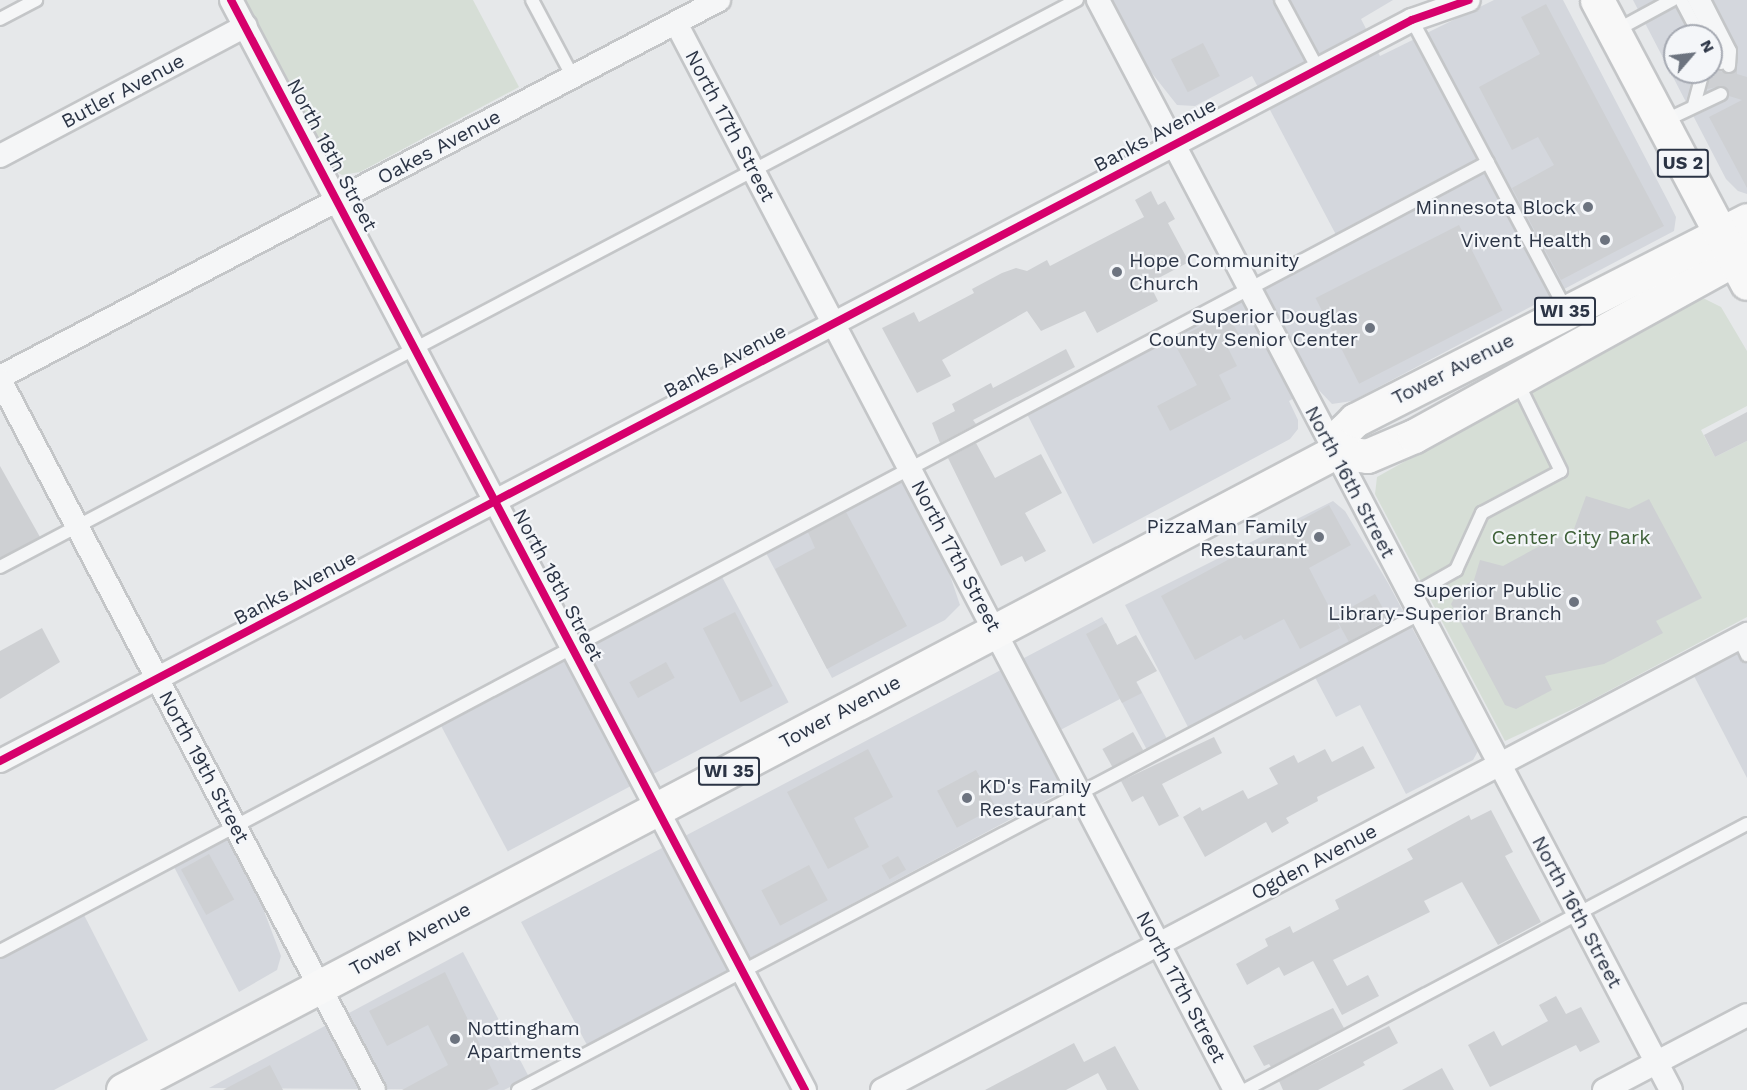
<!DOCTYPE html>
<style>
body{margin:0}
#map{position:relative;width:1747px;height:1090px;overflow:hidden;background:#e6e8ea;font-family:"Work Sans",sans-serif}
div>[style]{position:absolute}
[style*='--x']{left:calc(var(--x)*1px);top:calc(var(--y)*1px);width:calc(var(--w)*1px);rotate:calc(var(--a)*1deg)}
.built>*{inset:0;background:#d4d7dd;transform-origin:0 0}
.green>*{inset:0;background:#d6ded6}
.building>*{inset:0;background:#ced0d3;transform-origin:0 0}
.roads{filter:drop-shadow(2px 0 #c4c6c8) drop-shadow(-2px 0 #c4c6c8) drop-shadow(0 2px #c4c6c8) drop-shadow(0 -2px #c4c6c8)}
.service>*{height:12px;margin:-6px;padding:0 6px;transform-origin:6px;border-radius:6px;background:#f5f6f7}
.minor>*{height:22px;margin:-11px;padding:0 11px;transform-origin:11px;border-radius:11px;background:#f5f6f7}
.primary>*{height:33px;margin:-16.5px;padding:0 16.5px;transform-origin:16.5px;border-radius:16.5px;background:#f8f8f8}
.trunk>*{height:33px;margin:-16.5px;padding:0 16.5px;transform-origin:16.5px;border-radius:16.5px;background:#f8f8f8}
.cycleway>*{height:8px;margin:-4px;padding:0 4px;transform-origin:4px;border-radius:4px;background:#d6006c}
.dots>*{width:16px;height:16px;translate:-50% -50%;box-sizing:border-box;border:3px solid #f4f6f9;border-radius:50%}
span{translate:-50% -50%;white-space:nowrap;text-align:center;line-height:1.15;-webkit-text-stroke:4.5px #f4f6f9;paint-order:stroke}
.shield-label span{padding:2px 4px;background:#f4f6f9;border:2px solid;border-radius:4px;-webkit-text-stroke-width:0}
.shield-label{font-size:18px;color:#2b3445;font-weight:700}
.street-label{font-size:20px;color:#2b3445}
.poi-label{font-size:20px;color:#2b3445}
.right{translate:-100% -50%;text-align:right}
.left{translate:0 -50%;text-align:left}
.park-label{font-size:20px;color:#3f6138}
.north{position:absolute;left:1663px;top:24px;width:60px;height:60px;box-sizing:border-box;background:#f4f6f9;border:2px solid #a4a8b1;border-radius:50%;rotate:62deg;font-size:16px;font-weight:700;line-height:24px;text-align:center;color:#2b3445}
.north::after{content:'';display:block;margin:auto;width:21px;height:27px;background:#6c737f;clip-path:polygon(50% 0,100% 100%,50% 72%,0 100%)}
</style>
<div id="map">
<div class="built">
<i style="clip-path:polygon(1112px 0,1393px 0,1361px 19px,1380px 56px,1494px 0,1563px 0,1669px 203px,1676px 217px,1674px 231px,1352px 401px,1332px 404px,1315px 386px,1289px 401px,1298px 420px,1298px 429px,1290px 439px,1093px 544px,1027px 414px,1343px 248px,1252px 76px,1195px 106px,1177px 105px,1147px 67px)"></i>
<i style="clip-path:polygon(evenodd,1633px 0,1747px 0,1747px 194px,1738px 191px,1726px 179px,1633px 0,1675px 36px,1711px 36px,1711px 72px,1675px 72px,1675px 36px)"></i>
<i style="clip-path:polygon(905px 480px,942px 552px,960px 605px,945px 620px,832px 678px,766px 553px)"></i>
<i style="clip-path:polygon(1333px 501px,1345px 511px,1388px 583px,1478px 751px,1473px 760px,1406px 794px,1360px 705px,1336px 717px,1308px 664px,1188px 727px,1125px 605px)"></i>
<i style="left:721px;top:575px;width:144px;height:318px;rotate:62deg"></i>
<i style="clip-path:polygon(1102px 617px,1167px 739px,1147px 750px,1120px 699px,1041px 740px,1067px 789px,587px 1045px,521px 922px)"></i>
<i style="clip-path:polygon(1747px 648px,1747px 778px,1694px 676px)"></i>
<i style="clip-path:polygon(228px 837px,255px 887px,281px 956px,277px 970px,239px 992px,173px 865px)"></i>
<i style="clip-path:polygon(83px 913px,148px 1040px,54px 1090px,0 1090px,0 957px)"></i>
<i style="clip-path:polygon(463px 952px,529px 1077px,504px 1090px,209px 1088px)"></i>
</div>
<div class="green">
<i style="clip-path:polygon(241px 0,473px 0,519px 87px,360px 172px,342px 175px,335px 171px)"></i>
<i style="clip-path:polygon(1705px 299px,1721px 307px,1747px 351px,1747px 406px,1701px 430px,1715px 457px,1747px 441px,1747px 617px,1586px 703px,1505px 741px,1375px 494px,1377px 477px,1693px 300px)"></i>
</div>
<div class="building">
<i style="clip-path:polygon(1546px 4px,1664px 226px,1561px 280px,1512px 188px,1554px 165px,1538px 137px,1512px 150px,1479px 87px,1540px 54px,1521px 17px)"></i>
<i style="left:1203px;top:43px;width:37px;height:36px;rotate:63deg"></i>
<i style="clip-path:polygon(1711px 60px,1717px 70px,1729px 74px,1737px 68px,1737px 74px,1747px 77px,1747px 188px,1709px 117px,1742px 100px,1729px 96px,1722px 86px,1707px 89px)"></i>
<i style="clip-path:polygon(1151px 191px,1158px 205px,1165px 201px,1175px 219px,1168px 223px,1189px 262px,1149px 283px,1158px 301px,1097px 333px,1085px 311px,1041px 331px,1027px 311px,942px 360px,951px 376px,917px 393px,882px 328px,914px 312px,919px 322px,974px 293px,972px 289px,1002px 273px,1016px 268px,1027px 271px,1047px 260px,1050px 266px,1144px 217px,1135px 200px)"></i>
<i style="left:1459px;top:225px;width:96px;height:161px;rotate:63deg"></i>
<i style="clip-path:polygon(1227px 313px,1242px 340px,1228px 348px,1237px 366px,1219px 375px,1231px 399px,1170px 431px,1157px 406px,1197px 385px,1173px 341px)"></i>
<i style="clip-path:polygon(1066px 349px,1075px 367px,973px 420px,976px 424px,940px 443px,932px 423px,955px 411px,952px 404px,991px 383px,993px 388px)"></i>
<i style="clip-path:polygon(1747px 412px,1747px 441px,1715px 457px,1704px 435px)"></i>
<i style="clip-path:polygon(976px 443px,995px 478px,1041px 454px,1062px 493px,1025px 513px,1046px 551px,1025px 562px,1022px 556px,1001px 566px,948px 458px)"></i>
<i style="clip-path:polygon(0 466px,40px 537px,0 558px)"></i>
<i style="clip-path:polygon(1586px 496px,1629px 509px,1649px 499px,1702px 598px,1656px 621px,1663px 633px,1604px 664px,1545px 676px,1552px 690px,1516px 709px,1505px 705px,1451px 604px,1460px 588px,1474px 580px,1480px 560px,1503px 566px,1558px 536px,1570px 540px)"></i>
<i style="clip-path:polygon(1329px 505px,1351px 545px,1309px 568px,1340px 628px,1300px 649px,1284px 619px,1244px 640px,1241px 635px,1195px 660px,1161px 596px)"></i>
<i style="clip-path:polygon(846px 512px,907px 626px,827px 669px,775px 569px,815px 548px,808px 532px)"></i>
<i style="left:1375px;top:594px;width:29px;height:46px;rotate:61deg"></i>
<i style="left:735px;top:612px;width:83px;height:36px;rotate:63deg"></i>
<i style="clip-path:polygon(1106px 623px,1117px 645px,1136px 635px,1157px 671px,1136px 682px,1142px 693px,1122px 703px,1086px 634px)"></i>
<i style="clip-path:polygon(42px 628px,60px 662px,0 699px,0 651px)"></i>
<i style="left:666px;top:662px;width:18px;height:42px;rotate:61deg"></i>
<i style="left:1133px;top:732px;width:21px;height:35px;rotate:61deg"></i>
<i style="clip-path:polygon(1214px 737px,1222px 753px,1162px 784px,1179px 816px,1159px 826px,1143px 796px,1132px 802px,1121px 781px)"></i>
<i style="clip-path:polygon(1363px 746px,1375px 768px,1317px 797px,1318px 801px,1286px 818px,1289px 823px,1272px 833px,1266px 822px,1205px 857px,1183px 817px,1200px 807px,1202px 811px,1243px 790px,1248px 799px,1278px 784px,1269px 768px,1294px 755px,1298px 763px,1325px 749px,1332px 762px)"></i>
<i style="clip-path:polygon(868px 749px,893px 797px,854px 818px,869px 847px,828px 869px,787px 792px)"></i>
<i style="left:976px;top:770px;width:42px;height:44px;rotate:62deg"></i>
<i style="clip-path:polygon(1491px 810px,1513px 852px,1505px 856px,1541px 922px,1498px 945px,1462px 882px,1424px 901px,1430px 912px,1333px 960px,1347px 986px,1368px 975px,1379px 996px,1342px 1015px,1313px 961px,1284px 976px,1279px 967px,1247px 985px,1236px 964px,1268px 946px,1265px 939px,1290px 926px,1293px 933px,1339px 909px,1335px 900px,1413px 859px,1407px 849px,1469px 815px,1471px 820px)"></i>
<i style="left:209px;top:854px;width:52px;height:32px;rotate:61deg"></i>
<i style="left:898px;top:856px;width:16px;height:19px;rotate:60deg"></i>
<i style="left:809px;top:865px;width:40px;height:54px;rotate:62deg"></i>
<i style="clip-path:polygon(445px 972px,499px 1084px,487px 1090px,402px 1090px,448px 1065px,428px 1025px,387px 1046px,369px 1011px)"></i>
<i style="clip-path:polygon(1556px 996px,1566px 1014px,1581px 1007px,1600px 1042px,1580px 1052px,1576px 1045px,1490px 1087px,1468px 1045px,1494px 1031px,1502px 1046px,1548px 1021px,1539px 1005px)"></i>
<i style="clip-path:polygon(1333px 1008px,1344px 1028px,1271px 1067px,1269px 1064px,1264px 1066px,1253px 1046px)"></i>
<i style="clip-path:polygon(1389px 1026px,1398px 1043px,1363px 1062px,1365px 1065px,1318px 1090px,1283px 1090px,1279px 1081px)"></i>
<i style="clip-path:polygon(1074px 1043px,1084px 1062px,1115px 1046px,1139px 1090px,1107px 1090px,1098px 1073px,1066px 1090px,985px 1090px)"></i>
<i style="clip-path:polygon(270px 1065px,283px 1090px,223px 1090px)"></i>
<i style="clip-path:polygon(1442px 1068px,1454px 1090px,1402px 1090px)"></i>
</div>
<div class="roads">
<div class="service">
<i style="--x:532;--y:0;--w:87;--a:62"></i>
<i style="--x:1281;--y:0;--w:78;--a:61.8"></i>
<i style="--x:1681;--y:0;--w:41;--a:62.2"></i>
<i style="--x:1694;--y:0;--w:58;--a:62.1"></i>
<i style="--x:1721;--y:51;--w:12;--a:90"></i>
<i style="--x:1704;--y:0;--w:57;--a:63"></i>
<i style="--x:1730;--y:51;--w:15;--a:94"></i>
<i style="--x:0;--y:19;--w:41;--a:-27.8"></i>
<i style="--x:1412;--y:20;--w:328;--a:62"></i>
<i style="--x:1615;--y:31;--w:65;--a:-28.5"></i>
<i style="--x:1694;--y:105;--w:34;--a:-75"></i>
<i style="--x:1664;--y:121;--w:63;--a:-25.3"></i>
<i style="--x:0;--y:567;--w:1217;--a:-27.77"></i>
<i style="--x:1412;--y:595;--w:51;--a:-29.6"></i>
<i style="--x:1456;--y:570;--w:63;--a:-65.5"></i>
<i style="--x:1482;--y:513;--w:89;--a:-28"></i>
<i style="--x:1561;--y:471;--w:100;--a:-116.1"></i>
<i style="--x:1739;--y:638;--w:19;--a:65"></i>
<i style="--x:0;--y:951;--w:1684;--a:-27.93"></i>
<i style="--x:518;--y:1090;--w:1021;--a:-27.84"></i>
<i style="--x:1245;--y:1090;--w:568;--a:-27.92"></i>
</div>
<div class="minor">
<i style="--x:231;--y:0;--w:1232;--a:62.23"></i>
<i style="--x:1098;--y:0;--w:1231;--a:62.27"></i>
<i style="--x:676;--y:23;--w:1205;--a:62.35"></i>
<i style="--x:0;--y:156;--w:278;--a:-27.9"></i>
<i style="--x:0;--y:377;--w:812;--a:-27.67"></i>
<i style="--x:0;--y:380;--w:802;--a:62.22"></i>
<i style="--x:0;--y:761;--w:1595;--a:-27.69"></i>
<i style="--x:1412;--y:20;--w:60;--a:-19.3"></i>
<i style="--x:882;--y:1090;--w:978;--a:-27.8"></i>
<i style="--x:1604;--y:1090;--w:161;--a:-27.7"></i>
</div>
<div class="primary">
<i style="--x:1335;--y:452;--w:32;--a:7"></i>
<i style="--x:1367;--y:456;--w:51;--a:-23.1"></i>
<i style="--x:1414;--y:436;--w:380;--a:-28.9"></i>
<i style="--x:123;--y:1090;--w:1370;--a:-27.76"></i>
<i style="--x:1335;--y:452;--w:23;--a:-67"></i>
<i style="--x:1344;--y:431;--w:16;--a:-45"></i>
<i style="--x:1355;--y:420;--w:440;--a:-27"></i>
</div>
<div class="trunk">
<i style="--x:1597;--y:0;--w:320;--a:62.1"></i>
</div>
</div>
<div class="cycleway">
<i style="--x:231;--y:0;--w:1232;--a:62.23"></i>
<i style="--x:0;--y:761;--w:1595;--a:-27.69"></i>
<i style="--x:1412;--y:20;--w:60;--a:-19.3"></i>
</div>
<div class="dots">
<i style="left:1588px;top:207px;background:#6c737f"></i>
<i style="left:1605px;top:240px;background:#6c737f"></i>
<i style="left:1117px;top:272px;background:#6c737f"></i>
<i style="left:1370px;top:328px;background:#6c737f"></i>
<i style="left:1319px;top:537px;background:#6c737f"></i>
<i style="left:1574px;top:602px;background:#6c737f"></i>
<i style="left:967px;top:798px;background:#6c737f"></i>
<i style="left:455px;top:1039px;background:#6c737f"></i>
</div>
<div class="shield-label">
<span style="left:1683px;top:163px">US 2</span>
<span style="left:1565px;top:311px">WI 35</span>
<span style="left:729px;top:771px">WI 35</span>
</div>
<div class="street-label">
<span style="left:123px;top:91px;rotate:-28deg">Butler Avenue</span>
<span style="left:730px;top:126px;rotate:62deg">North 17th Street</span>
<span style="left:1155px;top:135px;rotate:-28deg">Banks Avenue</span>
<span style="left:439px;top:147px;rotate:-28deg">Oakes Avenue</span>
<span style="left:332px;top:155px;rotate:62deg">North 18th Street</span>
<span style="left:725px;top:361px;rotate:-28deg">Banks Avenue</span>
<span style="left:1453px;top:369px;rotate:-27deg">Tower Avenue</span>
<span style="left:1350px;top:482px;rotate:62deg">North 16th Street</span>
<span style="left:956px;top:556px;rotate:62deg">North 17th Street</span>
<span style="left:558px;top:585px;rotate:62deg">North 18th Street</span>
<span style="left:295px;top:588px;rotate:-28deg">Banks Avenue</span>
<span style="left:840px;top:712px;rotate:-28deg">Tower Avenue</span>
<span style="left:204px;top:767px;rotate:62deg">North 19th Street</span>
<span style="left:1314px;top:862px;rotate:-28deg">Ogden Avenue</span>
<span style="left:1577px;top:912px;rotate:62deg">North 16th Street</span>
<span style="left:410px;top:939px;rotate:-28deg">Tower Avenue</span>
<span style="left:1181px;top:987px;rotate:62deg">North 17th Street</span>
</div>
<div class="poi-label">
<span class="right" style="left:1576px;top:207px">Minnesota Block</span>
<span class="right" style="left:1592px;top:240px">Vivent Health</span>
<span class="left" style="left:1129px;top:272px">Hope Community<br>Church</span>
<span class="right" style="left:1358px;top:328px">Superior Douglas<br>County Senior Center</span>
<span class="right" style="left:1307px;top:538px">PizzaMan Family<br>Restaurant</span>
<span class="right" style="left:1562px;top:602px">Superior Public<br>Library-Superior Branch</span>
<span class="left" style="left:979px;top:798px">KD's Family<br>Restaurant</span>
<span class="left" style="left:467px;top:1040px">Nottingham<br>Apartments</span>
</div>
<div class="park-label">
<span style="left:1571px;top:537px">Center City Park</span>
</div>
<div class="north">N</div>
</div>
